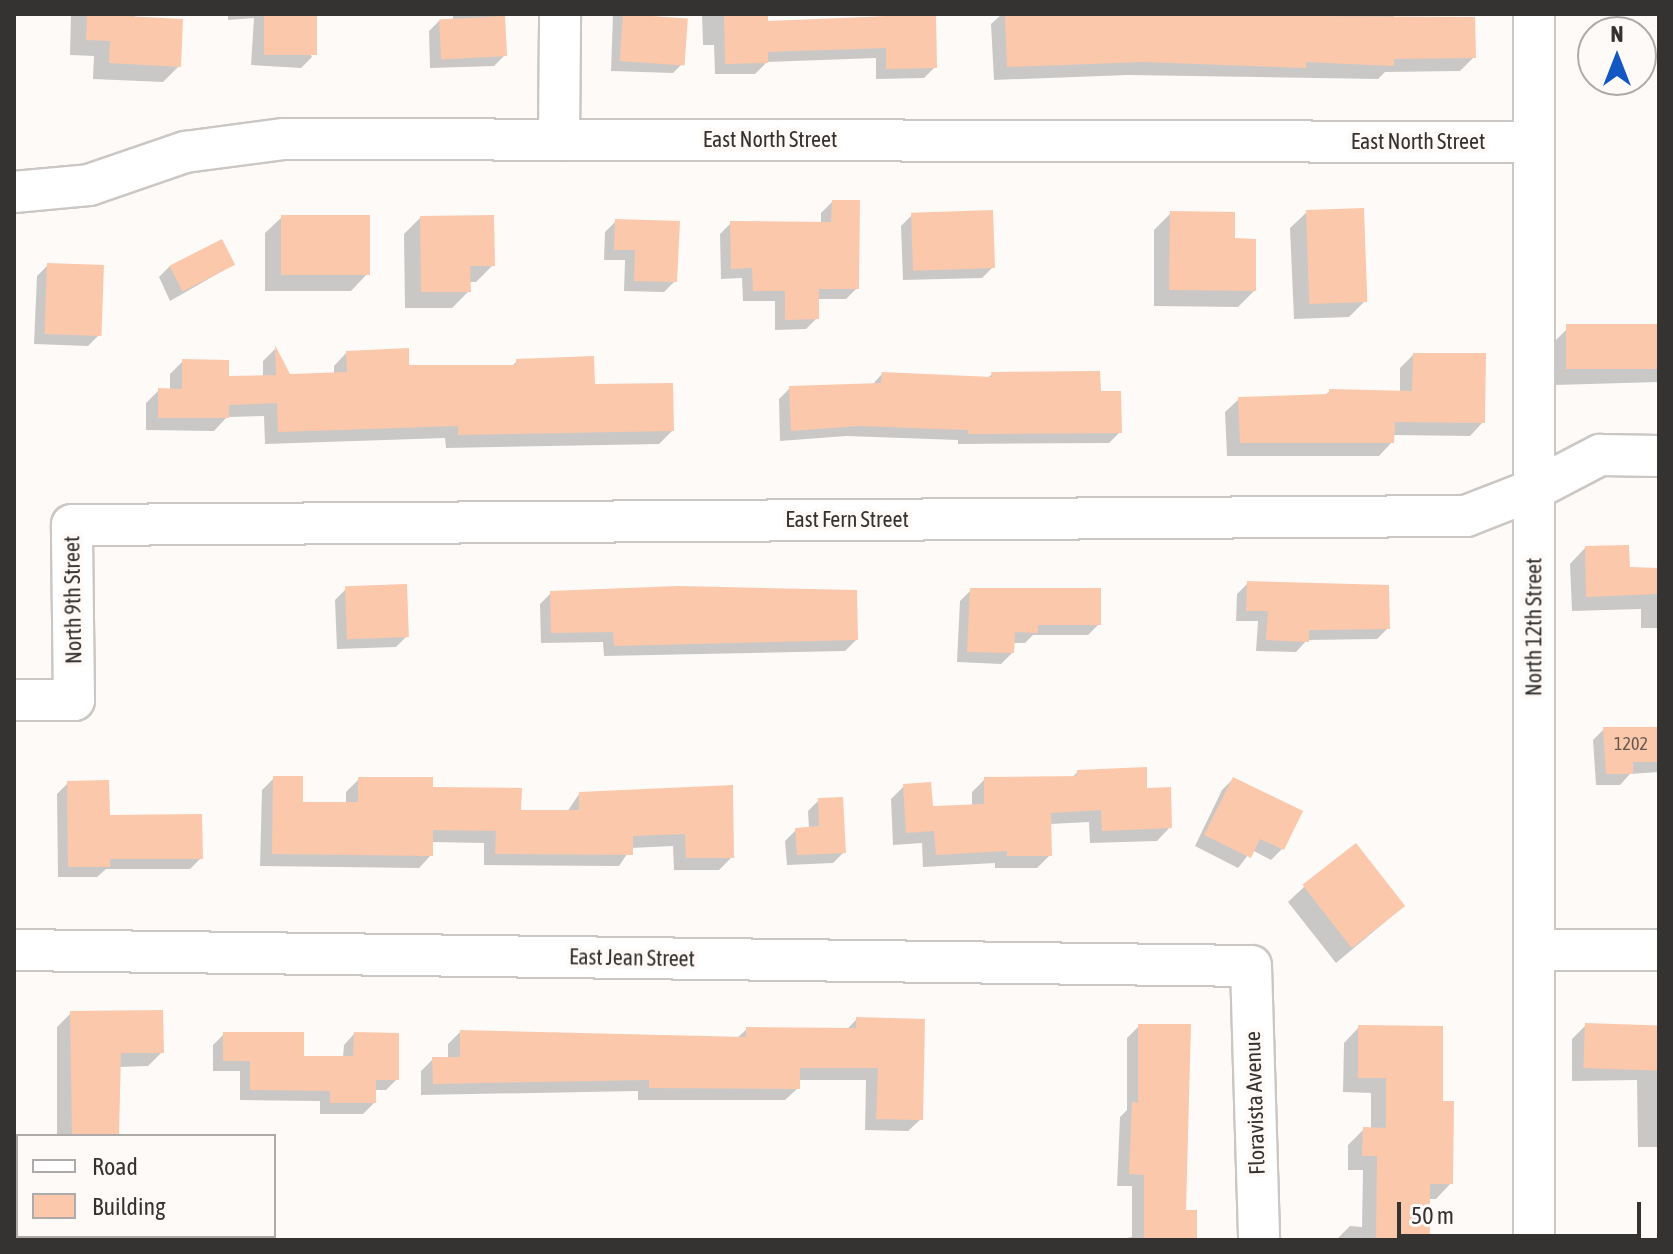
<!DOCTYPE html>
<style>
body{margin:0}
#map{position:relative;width:1673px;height:1254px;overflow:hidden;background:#fdfaf8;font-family:"Asap Condensed",sans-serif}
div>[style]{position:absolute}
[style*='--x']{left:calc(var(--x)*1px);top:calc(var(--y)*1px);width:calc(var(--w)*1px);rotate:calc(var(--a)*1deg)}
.shadow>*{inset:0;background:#0003;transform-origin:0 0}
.building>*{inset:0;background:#fcc8ab;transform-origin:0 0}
.roads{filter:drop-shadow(2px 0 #cbc7c5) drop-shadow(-2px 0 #cbc7c5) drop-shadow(0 2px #cbc7c5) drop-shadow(0 -2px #cbc7c5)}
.minor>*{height:40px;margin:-20px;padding:0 20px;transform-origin:20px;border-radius:20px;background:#fff}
span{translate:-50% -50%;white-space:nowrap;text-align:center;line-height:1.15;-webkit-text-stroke:8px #fdfaf8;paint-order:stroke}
.number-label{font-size:18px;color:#665850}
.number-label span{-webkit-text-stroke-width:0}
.street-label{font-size:22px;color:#343332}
.frame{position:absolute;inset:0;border:16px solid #343332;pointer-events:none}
.legend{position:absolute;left:16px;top:1134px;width:260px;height:104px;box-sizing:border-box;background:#fdfaf8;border:2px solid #adaaa9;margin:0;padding:10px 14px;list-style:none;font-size:24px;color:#343332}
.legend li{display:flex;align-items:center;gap:16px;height:40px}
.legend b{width:40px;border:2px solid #adaaa9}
.north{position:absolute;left:1577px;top:16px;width:80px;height:80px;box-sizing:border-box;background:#fdfaf8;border:2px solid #adaaa9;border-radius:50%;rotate:0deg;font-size:22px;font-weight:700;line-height:32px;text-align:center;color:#343332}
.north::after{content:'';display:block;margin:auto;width:28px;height:36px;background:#1357c2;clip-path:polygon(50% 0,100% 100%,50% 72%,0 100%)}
.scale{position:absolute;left:1397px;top:1202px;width:244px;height:36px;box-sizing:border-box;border:4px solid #343332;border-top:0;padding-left:10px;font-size:24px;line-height:28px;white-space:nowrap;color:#343332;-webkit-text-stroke:6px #fdfaf8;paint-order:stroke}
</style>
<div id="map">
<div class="shadow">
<i style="clip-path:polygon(71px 14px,133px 14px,179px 66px,163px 82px,93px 79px,94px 56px,70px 55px)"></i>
<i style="clip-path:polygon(228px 14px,288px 14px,312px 57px,301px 68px,251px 65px,254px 18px,228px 20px)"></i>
<i style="clip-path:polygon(453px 14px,504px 14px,505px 55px,494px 66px,430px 68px,429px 31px,440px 20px,453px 19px)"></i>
<i style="clip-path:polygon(613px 14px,647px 14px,684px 62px,673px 73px,611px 71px)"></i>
<i style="clip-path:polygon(702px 14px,766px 14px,766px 23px,934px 14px,935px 67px,924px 78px,876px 79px,876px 58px,767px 62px,755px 74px,715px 74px,714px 45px,703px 45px)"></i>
<i style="clip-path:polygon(1002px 14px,1394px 14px,1394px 20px,1474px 57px,1460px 71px,1385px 72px,1378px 79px,1128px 75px,994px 80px,991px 24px)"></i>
<i style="clip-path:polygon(14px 50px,15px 50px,14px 124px)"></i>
<i style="clip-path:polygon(832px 202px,857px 288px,846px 299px,817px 299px,817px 318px,806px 329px,775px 330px,775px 301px,743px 301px,742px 278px,721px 279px,720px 234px,731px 223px,821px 224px,821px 213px)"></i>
<i style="clip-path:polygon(1307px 212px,1365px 301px,1349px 317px,1294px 319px,1290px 228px)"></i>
<i style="clip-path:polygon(1171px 213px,1233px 240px,1254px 291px,1238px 307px,1154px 306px,1154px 230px)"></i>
<i style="clip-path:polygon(912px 215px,993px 267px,982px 278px,903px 280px,901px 226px)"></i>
<i style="clip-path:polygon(282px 217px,367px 274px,351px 291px,265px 291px,265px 233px)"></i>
<i style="clip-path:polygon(420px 218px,493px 265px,476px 282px,468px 282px,469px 291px,452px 308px,405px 308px,404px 234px)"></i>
<i style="clip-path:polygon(616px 221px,675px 281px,664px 292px,624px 291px,625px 260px,604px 260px,605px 232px)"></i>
<i style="clip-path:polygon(48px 265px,99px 335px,88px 346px,34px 344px,37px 276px)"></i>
<i style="clip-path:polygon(233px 265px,170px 301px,159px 277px,170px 266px)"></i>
<i style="clip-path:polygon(1659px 326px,1659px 382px,1554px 385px,1553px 343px,1567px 329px)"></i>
<i style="clip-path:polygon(275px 349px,288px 376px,334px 375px,334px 366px,347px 352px,407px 367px,511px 367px,517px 361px,593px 386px,672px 431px,659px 444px,446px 448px,445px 438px,265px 444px,264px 416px,227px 417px,214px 431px,146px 430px,146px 403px,159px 390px,170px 390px,170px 374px,183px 361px,227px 378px,263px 377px,263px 361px)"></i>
<i style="clip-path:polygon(1413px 355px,1483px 422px,1470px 436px,1392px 435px,1392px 442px,1379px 456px,1227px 456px,1225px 412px,1239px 399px,1324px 396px,1330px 391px,1400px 393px,1400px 368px)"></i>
<i style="clip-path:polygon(882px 374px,988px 378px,992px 374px,1099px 393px,1120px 432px,1109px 443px,958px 444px,958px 440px,846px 436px,780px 441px,779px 399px,790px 388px,872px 385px)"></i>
<i style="clip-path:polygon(1585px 548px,1628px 569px,1659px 570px,1659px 628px,1641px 628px,1641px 609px,1572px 611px,1570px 564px)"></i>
<i style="clip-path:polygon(1248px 583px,1388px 628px,1377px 639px,1307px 640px,1296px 652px,1256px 651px,1258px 621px,1236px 621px,1237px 594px)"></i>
<i style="clip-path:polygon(346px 589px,407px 636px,396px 647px,337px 649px,335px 600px)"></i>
<i style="clip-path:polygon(971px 590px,1099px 624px,1088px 635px,1033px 635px,1025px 643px,1012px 643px,1012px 653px,1001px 664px,957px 662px,960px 601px)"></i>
<i style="clip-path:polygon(551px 593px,856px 640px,845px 651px,604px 656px,603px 642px,541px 643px,540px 604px)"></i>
<i style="clip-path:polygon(1604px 729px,1659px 729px,1659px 772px,1630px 774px,1620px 785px,1596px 785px,1593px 740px)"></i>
<i style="clip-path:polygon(1078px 772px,1170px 827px,1157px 841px,1090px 843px,1089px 822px,1050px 824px,1050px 855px,1037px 868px,995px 868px,995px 863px,923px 867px,922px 843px,893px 845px,891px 799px,904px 786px,931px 809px,972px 806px,972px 792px,985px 779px,1071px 778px)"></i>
<i style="clip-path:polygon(274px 778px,301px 804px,346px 804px,346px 792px,359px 779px,431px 789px,519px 812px,567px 812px,579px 794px,731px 787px,732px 857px,719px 870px,674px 870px,673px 846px,631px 848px,619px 866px,484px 865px,484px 843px,431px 842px,431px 855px,419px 868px,260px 866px,262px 790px)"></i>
<i style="clip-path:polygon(1233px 779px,1282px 849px,1271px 860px,1252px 850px,1238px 868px,1195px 846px,1222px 790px)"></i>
<i style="clip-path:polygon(68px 783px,108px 817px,201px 858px,190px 869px,106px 869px,97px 877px,58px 877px,57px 794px)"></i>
<i style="clip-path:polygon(819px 800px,844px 852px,833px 863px,787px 865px,785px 841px,796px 830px,809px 829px,808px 811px)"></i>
<i style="clip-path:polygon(1305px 886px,1404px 906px,1336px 963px,1288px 902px)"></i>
<i style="clip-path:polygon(71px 1013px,162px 1052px,148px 1066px,118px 1067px,117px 1136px,57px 1136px,57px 1027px)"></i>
<i style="clip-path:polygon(857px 1019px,921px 1119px,908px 1131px,865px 1130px,866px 1080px,798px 1080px,798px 1088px,785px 1100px,638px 1100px,638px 1091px,421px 1095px,421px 1071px,433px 1059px,448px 1059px,448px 1044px,460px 1032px,737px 1038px,747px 1029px,846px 1030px)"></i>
<i style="clip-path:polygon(1586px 1025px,1659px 1026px,1659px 1147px,1638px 1147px,1637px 1080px,1572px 1081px,1572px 1039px)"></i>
<i style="clip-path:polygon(1139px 1026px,1184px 1212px,1195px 1240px,1115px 1240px,1132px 1237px,1132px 1186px,1117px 1186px,1120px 1117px,1127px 1110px,1127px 1038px)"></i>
<i style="clip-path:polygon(1359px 1027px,1441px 1102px,1451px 1183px,1436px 1199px,1429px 1199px,1429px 1240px,1336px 1240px,1350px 1226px,1362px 1227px,1363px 1170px,1348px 1170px,1348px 1145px,1364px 1129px,1371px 1129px,1371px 1093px,1343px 1092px,1344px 1043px)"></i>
<i style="clip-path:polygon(224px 1034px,302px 1058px,343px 1058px,344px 1045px,354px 1034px,397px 1079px,386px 1090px,374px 1090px,374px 1103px,363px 1114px,320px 1114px,320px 1101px,240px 1100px,240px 1071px,213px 1071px,213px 1045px)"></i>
<i style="left:51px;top:1236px;width:87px;height:4px"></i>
</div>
<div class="building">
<i style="clip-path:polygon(87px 14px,183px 19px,181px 67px,109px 63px,110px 41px,86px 40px)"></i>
<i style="left:264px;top:14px;width:53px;height:41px"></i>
<i style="left:623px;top:14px;width:65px;height:47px;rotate:4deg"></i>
<i style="clip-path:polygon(724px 14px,768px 14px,768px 21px,936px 14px,937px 68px,886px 69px,886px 48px,768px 52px,768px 63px,725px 64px)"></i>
<i style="clip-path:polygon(1005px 14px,1475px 17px,1476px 58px,1394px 59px,1394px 66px,1306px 62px,1306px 68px,1143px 62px,1007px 67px)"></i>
<i style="left:505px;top:16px;width:40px;height:66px;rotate:87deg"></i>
<i style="clip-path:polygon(832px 200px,860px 200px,859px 289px,819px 289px,819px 319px,785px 320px,785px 291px,753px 291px,752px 268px,731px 269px,730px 221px,831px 222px)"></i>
<i style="left:1364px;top:208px;width:94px;height:58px;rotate:88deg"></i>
<i style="left:993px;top:210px;width:58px;height:82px;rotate:88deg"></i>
<i style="clip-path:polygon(1170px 211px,1235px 212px,1235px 238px,1256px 239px,1256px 291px,1169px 290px)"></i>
<i style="left:281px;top:215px;width:89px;height:60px"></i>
<i style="clip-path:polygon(494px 215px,495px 266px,470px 266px,471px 292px,421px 292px,420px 216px)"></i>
<i style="clip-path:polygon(615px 219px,680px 221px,677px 282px,634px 281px,635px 250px,614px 250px)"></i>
<i style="left:222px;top:239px;width:29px;height:59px;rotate:63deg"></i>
<i style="left:47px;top:263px;width:57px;height:71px;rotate:2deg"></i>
<i style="left:1659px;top:324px;width:45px;height:93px;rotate:90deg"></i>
<i style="clip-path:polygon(275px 345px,290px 374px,347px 372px,346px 351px,409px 348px,409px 365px,516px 365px,516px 359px,594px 356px,595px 384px,673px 383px,674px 431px,458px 435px,458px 426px,278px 432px,277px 403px,229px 405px,229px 418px,158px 418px,158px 388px,182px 389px,182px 359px,229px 360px,229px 376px,276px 375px)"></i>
<i style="clip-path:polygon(1413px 353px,1486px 353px,1485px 423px,1395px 422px,1394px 443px,1240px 443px,1238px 397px,1329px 394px,1329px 389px,1412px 391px)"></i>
<i style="clip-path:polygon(1100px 371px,1101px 391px,1121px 391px,1122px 433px,968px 434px,968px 430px,858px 426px,791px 431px,789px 386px,881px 383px,882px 372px,992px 377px,991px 372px)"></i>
<i style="clip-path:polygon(1629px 545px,1630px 567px,1659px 568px,1659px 594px,1586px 597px,1585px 546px)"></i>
<i style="clip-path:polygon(1247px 581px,1389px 585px,1390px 629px,1309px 630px,1309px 642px,1266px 640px,1268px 611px,1246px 611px)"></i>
<i style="left:407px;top:584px;width:53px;height:62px;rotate:88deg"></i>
<i style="clip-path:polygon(678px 586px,857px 590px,858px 640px,614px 646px,613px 632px,551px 633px,550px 591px)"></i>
<i style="clip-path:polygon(970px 588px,1101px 588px,1101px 625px,1038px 625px,1038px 633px,1015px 632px,1014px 653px,967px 652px)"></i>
<i style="clip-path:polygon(1603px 727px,1659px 727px,1659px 762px,1633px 762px,1633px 774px,1606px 774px)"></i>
<i style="clip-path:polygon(1147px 767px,1147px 788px,1171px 787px,1172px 828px,1102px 831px,1101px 810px,1051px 813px,1052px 856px,1007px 856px,1007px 851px,936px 855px,934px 831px,906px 833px,903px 784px,931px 782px,933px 806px,984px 804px,984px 777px,1077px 776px,1077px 770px)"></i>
<i style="clip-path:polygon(273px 776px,303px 776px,303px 802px,358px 802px,358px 777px,433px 777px,433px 787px,522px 788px,521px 810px,579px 810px,579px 792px,733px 785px,734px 858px,686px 858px,685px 834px,633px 836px,633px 855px,495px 854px,496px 831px,433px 830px,433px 856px,272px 854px)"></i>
<i style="clip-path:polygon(1233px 777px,1303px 811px,1284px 850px,1260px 839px,1251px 858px,1204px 835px)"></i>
<i style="clip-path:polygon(109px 780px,110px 815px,202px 814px,203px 859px,110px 859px,110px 867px,68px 867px,67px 781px)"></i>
<i style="clip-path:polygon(843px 797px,846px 853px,797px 855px,795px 828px,819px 826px,818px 798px)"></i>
<i style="left:1356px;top:843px;width:80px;height:68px;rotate:52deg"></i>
<i style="clip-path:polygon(163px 1010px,164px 1053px,121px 1053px,119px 1136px,72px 1136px,70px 1011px)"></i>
<i style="clip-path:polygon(856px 1017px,925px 1019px,923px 1120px,876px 1119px,878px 1068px,800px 1068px,800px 1089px,649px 1088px,649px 1080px,433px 1084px,432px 1057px,460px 1057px,460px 1030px,746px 1037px,746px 1027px,856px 1028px)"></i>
<i style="left:1585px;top:1023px;width:74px;height:45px;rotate:2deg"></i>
<i style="clip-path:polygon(1138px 1024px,1191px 1024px,1186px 1210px,1197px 1210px,1197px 1240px,1144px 1240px,1144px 1175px,1129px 1174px,1132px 1102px,1138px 1103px)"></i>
<i style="clip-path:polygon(1358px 1025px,1443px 1026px,1443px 1101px,1454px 1101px,1453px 1184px,1430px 1184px,1430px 1240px,1376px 1240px,1377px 1156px,1362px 1156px,1363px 1127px,1386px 1128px,1386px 1078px,1358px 1078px)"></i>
<i style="clip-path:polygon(223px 1032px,304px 1032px,304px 1056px,353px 1056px,354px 1032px,399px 1033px,399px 1080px,376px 1080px,376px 1103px,330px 1103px,330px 1091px,250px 1090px,250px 1061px,223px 1061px)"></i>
</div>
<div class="roads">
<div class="minor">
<i style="--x:1534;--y:14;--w:1226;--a:90"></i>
<i style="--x:559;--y:140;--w:126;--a:-89.5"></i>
<i style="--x:14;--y:192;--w:75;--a:-5.3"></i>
<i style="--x:89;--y:185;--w:102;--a:-19"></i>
<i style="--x:185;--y:152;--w:100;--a:-7.5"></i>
<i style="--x:284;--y:139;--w:1249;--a:0.14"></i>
<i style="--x:14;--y:700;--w:60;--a:0"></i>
<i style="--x:74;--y:700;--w:175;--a:-90.7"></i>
<i style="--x:72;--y:525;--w:1394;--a:-0.37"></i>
<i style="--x:1466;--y:516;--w:72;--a:-21.2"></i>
<i style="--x:1533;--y:490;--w:76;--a:-27.6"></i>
<i style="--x:1600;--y:455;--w:59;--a:1"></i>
<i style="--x:14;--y:950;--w:1237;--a:0.74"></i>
<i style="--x:1251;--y:966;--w:274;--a:88.3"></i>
<i style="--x:1535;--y:950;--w:124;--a:0"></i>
</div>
</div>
<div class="number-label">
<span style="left:1631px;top:744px">1202</span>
</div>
<div class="street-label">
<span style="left:770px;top:140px">East North Street</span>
<span style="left:1418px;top:142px">East North Street</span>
<span style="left:847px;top:520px">East Fern Street</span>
<span style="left:73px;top:600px;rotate:-91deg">North 9th Street</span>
<span style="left:1534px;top:627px;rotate:-90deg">North 12th Street</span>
<span style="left:632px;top:958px;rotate:1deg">East Jean Street</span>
<span style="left:1255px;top:1103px;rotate:-92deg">Floravista Avenue</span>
</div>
<div class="frame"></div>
<ul class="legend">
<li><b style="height:10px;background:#fff"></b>Road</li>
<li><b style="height:22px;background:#fcc8ab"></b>Building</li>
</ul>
<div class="north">N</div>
<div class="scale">50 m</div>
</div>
